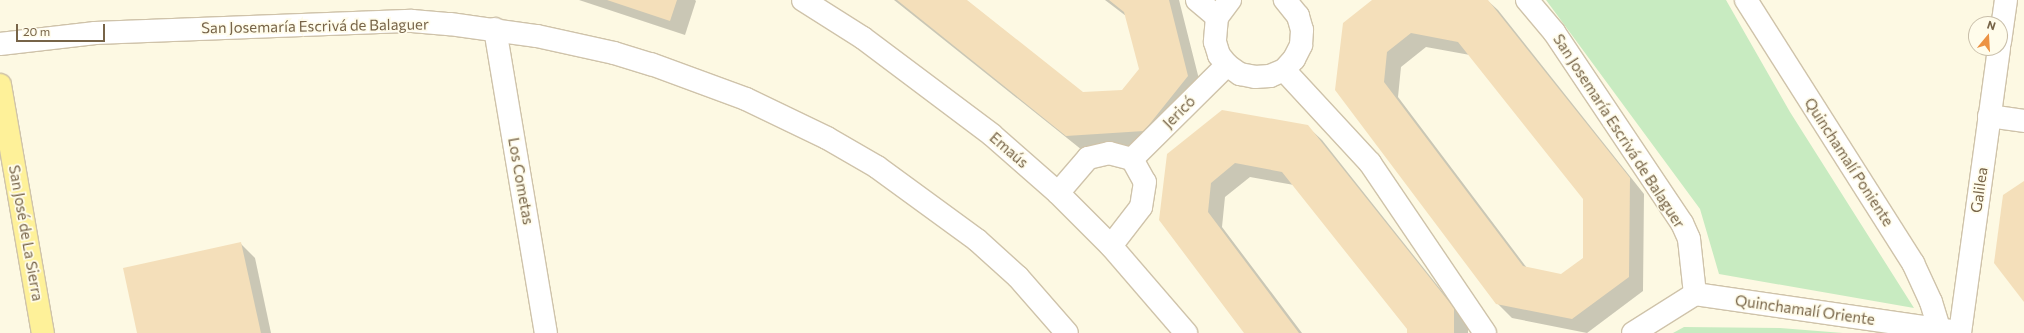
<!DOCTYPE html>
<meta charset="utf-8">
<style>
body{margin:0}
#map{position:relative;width:2024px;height:333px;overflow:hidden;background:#fdf9e3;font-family:Commissioner,sans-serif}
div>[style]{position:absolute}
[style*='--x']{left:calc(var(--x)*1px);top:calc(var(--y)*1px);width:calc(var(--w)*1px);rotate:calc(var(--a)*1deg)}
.green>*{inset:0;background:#c8ebc1}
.shadow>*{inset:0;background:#0003}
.building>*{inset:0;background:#f4dfba}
.roads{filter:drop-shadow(1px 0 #cfc3aa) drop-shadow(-1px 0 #cfc3aa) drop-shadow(0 1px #cfc3aa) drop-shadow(0 -1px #cfc3aa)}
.minor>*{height:22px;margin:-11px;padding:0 11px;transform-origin:11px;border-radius:11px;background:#fff}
.major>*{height:22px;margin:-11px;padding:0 11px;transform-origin:11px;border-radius:11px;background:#fef199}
span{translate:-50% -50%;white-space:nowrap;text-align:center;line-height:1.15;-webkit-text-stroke:3.5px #fffceb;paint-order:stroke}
.street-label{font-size:15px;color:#776448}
.north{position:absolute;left:1968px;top:16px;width:40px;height:40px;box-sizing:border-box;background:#fffceb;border:1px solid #c9bfaa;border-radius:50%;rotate:18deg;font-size:11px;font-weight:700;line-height:16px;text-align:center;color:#776448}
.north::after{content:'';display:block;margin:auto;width:14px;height:18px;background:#ec9243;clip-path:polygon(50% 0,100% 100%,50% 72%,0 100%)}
.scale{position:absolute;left:16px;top:24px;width:89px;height:18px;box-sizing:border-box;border:2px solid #776448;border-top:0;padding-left:5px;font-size:12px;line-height:14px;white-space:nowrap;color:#776448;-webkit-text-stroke:3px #fffceb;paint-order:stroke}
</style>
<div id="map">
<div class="green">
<i style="clip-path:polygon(1546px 0,1726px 0,1790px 112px,1914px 308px,1719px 274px,1700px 209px)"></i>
<i style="clip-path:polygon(1684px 327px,1780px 328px,1843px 333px,1673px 333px)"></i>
</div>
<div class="shadow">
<i style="clip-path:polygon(579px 0,695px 0,696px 1px,685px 35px)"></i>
<i style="clip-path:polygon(894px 0,966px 0,1083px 93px,1122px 91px,1140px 70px,1126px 16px,1105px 0,1179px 0,1202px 91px,1159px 145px,1082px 150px)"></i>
<i style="clip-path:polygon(evenodd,1374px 0,1487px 0,1498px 10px,1644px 194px,1643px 291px,1587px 333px,1512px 318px,1497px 303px,1336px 90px,1374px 0,1426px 47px,1470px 55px,1584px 199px,1584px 258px,1561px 275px,1527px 268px,1398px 97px,1401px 67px,1426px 47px)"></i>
<i style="clip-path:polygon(1223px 111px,1307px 126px,1322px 140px,1468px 324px,1468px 333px,1408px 333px,1408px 329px,1294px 185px,1250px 177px,1225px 197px,1222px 227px,1302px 333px,1245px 333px,1160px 220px)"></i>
<i style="clip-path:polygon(241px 244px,255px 258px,271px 333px,138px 333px)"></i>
</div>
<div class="building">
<i style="clip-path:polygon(607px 0,677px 0,670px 21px)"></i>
<i style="clip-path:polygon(897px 0,967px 0,1083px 92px,1122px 90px,1139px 69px,1124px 12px,1109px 0,1169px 0,1188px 76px,1144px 131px,1066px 136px)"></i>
<i style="clip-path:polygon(evenodd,1372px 0,1488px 0,1630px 178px,1629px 277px,1572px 319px,1496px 304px,1335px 90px,1343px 23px,1372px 0,1411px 33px,1458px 42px,1583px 199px,1583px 258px,1561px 274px,1523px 266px,1384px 82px,1387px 52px,1411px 33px)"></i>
<i style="clip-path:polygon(1222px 110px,1308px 125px,1454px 308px,1454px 333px,1407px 333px,1407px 329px,1282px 172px,1235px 163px,1211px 183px,1208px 212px,1299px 333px,1244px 333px,1159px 220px,1167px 154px)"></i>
<i style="clip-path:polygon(2024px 181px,2024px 302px,1994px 263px,2003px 195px)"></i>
<i style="clip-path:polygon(241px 242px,261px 333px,137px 333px,123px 268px)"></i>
</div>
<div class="roads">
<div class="minor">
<i style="--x:803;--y:0;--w:71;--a:32.3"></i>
<i style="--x:863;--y:38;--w:161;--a:36.9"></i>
<i style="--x:992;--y:135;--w:88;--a:41.3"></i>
<i style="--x:1058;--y:193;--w:75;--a:45"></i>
<i style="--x:1111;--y:246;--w:115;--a:49.2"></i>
<i style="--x:1197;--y:0;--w:26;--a:40"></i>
<i style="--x:1230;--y:0;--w:21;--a:127"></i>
<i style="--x:1217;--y:17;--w:25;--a:95"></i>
<i style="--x:1215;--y:42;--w:14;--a:73"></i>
<i style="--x:1219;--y:55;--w:13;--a:51"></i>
<i style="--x:1227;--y:65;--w:16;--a:35"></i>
<i style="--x:1240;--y:74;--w:15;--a:11"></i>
<i style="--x:1255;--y:77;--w:15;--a:-4"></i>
<i style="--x:1270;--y:76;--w:15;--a:-23"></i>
<i style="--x:1284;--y:70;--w:15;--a:-48"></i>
<i style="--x:1294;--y:59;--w:16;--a:-63"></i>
<i style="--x:1301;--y:45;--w:15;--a:-86"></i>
<i style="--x:1302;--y:30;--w:15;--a:-106"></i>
<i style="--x:1298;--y:16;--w:21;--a:-129"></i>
<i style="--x:1527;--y:0;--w:42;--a:49.8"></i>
<i style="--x:1554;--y:32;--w:230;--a:56.2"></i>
<i style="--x:1682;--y:223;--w:17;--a:66"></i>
<i style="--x:1689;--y:239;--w:55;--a:83.8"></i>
<i style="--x:1746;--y:0;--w:312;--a:57.6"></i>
<i style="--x:1913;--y:263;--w:43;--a:65.2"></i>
<i style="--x:1931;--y:302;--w:28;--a:73"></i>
<i style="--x:495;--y:29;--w:308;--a:80.5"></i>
<i style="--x:2000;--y:42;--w:42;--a:-81.9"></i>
<i style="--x:0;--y:44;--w:96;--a:-6.6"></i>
<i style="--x:95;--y:33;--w:317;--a:-2.2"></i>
<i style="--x:412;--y:21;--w:38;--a:5"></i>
<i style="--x:450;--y:24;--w:88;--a:7.9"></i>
<i style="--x:537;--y:36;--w:79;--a:12.4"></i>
<i style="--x:614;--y:53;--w:39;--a:17"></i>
<i style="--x:651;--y:64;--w:101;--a:20.2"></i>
<i style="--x:746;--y:99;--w:90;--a:25.7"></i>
<i style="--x:827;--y:138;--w:58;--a:30.1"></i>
<i style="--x:877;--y:167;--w:124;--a:36.1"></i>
<i style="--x:977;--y:240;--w:55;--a:42.1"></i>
<i style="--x:1018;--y:277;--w:74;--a:48.8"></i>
<i style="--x:1284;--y:70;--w:127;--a:47.2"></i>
<i style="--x:1370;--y:163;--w:205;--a:55.9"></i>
<i style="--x:1989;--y:116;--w:35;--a:8"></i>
<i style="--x:1132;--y:159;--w:134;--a:-44.7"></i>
<i style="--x:1058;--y:193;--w:46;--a:-49.4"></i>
<i style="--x:1088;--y:158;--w:22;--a:-13"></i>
<i style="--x:1109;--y:153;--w:24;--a:15"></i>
<i style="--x:1132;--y:159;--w:26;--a:61"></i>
<i style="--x:1145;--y:182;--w:25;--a:99"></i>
<i style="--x:1141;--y:207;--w:49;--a:127.6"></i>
<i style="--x:1695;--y:294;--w:260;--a:8.2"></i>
<i style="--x:1633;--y:333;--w:73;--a:-32.2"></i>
<i style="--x:1960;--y:333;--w:288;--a:-82.2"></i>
</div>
<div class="major">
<i style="--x:0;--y:85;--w:252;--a:80.2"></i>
</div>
</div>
<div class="street-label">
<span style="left:315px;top:26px;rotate:-1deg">San Josemaría Escrivá de Balaguer</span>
<span style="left:1179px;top:112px;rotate:-45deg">Jericó</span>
<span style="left:1619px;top:131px;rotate:57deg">San Josemaría Escrivá de Balaguer</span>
<span style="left:1009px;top:150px;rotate:41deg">Emaús</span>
<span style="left:1849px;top:162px;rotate:57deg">Quinchamalí Poniente</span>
<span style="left:521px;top:181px;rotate:80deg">Los Cometas</span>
<span style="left:1979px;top:190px;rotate:-82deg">Galilea</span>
<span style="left:26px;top:233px;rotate:80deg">San José de La Sierra</span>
<span style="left:1805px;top:310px;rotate:8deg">Quinchamalí Oriente</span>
</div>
<div class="north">N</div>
<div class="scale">20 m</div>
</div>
